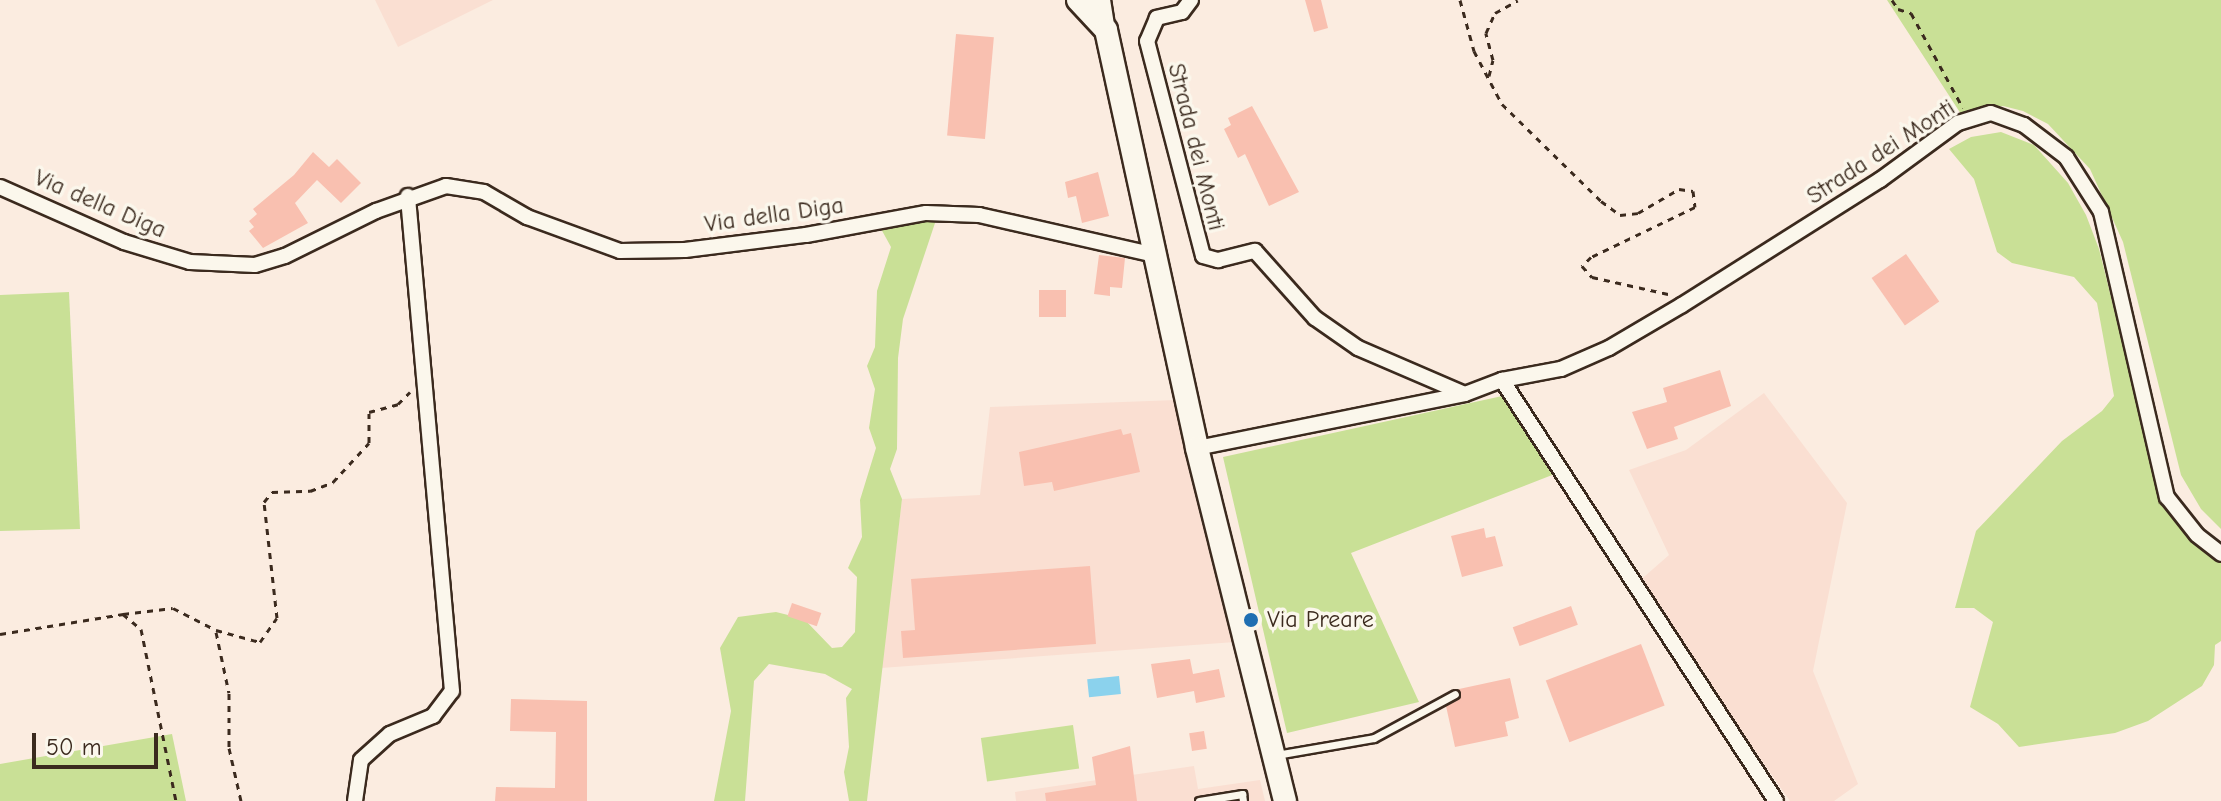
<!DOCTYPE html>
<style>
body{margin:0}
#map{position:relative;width:2221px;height:801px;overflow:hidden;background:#fbece0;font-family:"Comic Neue",sans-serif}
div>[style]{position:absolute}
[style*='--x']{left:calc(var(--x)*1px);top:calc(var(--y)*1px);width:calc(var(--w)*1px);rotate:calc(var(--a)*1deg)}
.built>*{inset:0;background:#fadfd2}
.green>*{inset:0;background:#c9e096;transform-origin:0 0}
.water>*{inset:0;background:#8bd2ed;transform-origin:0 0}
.building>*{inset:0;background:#f9c0b0;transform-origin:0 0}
.path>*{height:3px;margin-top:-1.5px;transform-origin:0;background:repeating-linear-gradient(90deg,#3b2a1e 0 6px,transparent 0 12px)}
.roads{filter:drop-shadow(2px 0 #3b2a1e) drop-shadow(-2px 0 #3b2a1e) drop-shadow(0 2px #3b2a1e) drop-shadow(0 -2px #3b2a1e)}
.service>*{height:7px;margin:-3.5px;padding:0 3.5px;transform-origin:3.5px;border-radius:3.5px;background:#fbf7ec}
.minor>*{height:14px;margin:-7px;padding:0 7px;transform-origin:7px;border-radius:7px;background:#fbf7ec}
.secondary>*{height:18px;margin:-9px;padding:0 9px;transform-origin:9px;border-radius:9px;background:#fbf7ec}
.primary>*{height:22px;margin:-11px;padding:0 11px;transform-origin:11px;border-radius:11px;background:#fbf7ec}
.dots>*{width:22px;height:22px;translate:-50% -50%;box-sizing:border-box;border:4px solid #fbf7ec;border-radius:50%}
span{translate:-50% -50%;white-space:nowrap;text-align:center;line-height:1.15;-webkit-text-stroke:7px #fbf7ec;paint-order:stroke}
.street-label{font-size:24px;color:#3b2a1e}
.poi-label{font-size:24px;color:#3b2a1e}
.left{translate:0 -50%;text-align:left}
.scale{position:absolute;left:32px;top:733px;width:126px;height:36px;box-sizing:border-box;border:4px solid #3b2a1e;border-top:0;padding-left:10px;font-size:24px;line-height:28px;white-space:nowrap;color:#3b2a1e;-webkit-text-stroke:6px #fbf7ec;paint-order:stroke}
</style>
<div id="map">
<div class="built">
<i style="clip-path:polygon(375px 0,493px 0,398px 47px)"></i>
<i style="clip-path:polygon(1764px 393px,1847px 503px,1813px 671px,1858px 784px,1834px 801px,1790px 801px,1637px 583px,1669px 555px,1629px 470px,1686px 450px)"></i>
<i style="clip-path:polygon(1176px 400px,1235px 642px,881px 668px,902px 499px,980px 495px,990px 407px)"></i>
<i style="clip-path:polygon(1194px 766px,1198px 789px,1260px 780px,1265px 801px,1016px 801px,1015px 792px)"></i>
</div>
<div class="green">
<i style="clip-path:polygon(1887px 0,2221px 0,2221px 529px,2201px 509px,2181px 475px,2123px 242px,2090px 169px,2048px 124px,2023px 111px,2003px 106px,1961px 114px)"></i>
<i style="clip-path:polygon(2001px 132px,2034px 145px,2068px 183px,2086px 215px,2099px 249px,2158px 485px,2221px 562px,2221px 641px,2215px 645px,2214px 665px,2202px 686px,2148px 721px,2115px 733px,2019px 747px,1998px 724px,1970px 707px,1993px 622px,1974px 608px,1955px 608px,1976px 531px,2062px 441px,2102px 411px,2114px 396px,2097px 303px,2074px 277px,2012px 263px,1997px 252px,1974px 179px,1949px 149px,1971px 137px)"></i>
<i style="clip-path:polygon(936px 220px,903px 319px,898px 358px,897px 449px,890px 469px,902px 499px,867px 801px,849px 801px,844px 772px,849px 747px,846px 698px,852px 689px,825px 674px,769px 664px,754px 681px,745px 801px,714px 801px,731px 711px,720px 648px,738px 617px,776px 612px,804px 619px,832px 648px,842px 647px,855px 632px,857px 577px,848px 568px,862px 537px,860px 500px,876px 448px,869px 428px,875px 389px,867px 366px,875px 347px,877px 291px,891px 247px,880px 227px)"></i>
<i style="clip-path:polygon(69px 292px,80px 529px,0 531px,0 295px)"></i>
<i style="clip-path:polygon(1516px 393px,1565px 470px,1351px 553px,1419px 702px,1287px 733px,1223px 457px)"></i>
<i style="left:1073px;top:725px;width:44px;height:93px;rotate:82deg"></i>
<i style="clip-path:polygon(172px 734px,186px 801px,0 801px,0 764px)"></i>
</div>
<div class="water">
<i style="left:1119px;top:676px;width:18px;height:32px;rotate:84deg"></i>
</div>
<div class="building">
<i style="clip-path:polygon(1305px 0,1321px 0,1328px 28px,1314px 32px)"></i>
<i style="left:956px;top:34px;width:38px;height:102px;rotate:5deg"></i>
<i style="clip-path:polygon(1252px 106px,1299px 192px,1269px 206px,1245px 154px,1238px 158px,1224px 129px,1231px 125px,1228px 118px)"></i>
<i style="clip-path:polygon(313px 152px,329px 167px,337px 159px,361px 183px,341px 203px,317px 180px,295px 203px,308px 223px,263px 248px,249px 231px,254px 227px,249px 221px,257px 214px,253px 209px,294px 175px)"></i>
<i style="clip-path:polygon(1098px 172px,1109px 216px,1082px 223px,1076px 196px,1068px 198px,1065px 182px)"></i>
<i style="left:1906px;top:254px;width:58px;height:42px;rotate:55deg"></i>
<i style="clip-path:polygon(1099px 255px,1125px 258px,1122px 288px,1110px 287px,1110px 296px,1094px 294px)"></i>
<i style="left:1039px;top:290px;width:27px;height:27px"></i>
<i style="clip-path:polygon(1720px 370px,1731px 406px,1674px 427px,1678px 439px,1647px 449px,1632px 412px,1667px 402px,1663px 388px)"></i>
<i style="clip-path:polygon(1121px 429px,1123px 435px,1131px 433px,1140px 472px,1054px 491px,1052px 482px,1024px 486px,1019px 452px)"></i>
<i style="clip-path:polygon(1484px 528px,1486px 538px,1495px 536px,1503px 566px,1462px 577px,1451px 536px)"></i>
<i style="clip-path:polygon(1090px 566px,1096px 644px,903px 658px,901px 631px,915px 630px,911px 579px)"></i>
<i style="left:792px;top:603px;width:31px;height:14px;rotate:19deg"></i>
<i style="left:1571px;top:606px;width:20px;height:62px;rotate:70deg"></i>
<i style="left:1641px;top:644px;width:66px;height:102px;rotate:69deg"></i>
<i style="clip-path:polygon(1190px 659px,1193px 674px,1219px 669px,1225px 697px,1196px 703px,1194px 691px,1157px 698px,1151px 664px)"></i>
<i style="clip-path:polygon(1510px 678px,1519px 718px,1505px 722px,1508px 736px,1455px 747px,1446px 706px,1460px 698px,1459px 689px)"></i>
<i style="clip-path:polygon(511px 699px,587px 701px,587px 801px,495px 801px,496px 787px,555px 788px,556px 732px,510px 731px)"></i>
<i style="left:1204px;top:731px;width:18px;height:15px;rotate:81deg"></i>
<i style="clip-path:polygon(1130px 746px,1137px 801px,1046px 801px,1045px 793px,1096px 785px,1092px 757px)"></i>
</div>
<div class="path">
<i style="--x:1460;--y:0;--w:53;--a:74.6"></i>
<i style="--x:1474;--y:51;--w:60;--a:62.2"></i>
<i style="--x:1502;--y:104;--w:139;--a:44.4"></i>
<i style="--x:1601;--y:201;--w:24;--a:36"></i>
<i style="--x:1620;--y:215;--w:18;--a:-6"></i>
<i style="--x:1638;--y:213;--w:48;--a:-30.3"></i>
<i style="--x:1679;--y:189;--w:14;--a:8"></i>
<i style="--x:1693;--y:191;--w:16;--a:83"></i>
<i style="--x:1695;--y:207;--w:115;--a:154.3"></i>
<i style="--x:1591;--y:257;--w:13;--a:135"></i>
<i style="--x:1582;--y:266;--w:15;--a:48"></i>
<i style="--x:1592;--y:277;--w:78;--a:12.6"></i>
<i style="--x:1892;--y:0;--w:11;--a:56"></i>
<i style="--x:1898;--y:9;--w:14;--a:17"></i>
<i style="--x:1911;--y:13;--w:108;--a:61.3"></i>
<i style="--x:1489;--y:76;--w:16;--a:-76"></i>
<i style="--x:1493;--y:60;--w:28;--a:-105"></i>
<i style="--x:1486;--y:33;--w:22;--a:-66"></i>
<i style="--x:1495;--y:13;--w:26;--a:-29"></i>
<i style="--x:123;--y:614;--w:50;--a:-6.8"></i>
<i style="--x:173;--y:608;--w:48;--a:27.1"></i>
<i style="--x:216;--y:630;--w:46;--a:15.3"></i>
<i style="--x:260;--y:642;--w:29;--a:-55"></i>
<i style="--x:277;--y:618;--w:117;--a:-96.4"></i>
<i style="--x:264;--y:502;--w:13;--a:-51"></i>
<i style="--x:272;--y:492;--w:38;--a:-2"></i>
<i style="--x:310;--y:491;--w:25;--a:-21"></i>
<i style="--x:333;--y:482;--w:53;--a:-47.3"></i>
<i style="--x:369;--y:443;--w:31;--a:-90"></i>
<i style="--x:369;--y:412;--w:30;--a:-15"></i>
<i style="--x:398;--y:404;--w:17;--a:-45"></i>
<i style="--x:216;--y:632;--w:62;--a:78"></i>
<i style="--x:229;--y:693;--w:55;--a:90"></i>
<i style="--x:229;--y:748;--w:54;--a:77.2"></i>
<i style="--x:0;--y:634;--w:125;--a:-9.2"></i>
<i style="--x:123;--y:614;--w:23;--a:40"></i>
<i style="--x:141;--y:629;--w:176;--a:78.5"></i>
</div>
<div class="roads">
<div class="service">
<i style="--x:1276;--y:755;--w:99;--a:-9.8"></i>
<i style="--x:1374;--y:738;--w:92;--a:-28.5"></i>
<i style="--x:1199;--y:801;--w:44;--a:-9.2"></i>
<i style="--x:1242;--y:794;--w:7;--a:82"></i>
</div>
<div class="minor">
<i style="--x:1191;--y:0;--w:15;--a:127"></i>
<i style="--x:1182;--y:12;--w:26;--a:167"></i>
<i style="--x:1157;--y:18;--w:25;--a:113"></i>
<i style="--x:1147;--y:41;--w:222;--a:75.4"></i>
<i style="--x:1203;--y:256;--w:16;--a:15"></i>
<i style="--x:1218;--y:260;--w:38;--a:-14"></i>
<i style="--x:1255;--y:251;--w:90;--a:48.2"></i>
<i style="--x:1315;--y:318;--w:52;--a:34.9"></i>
<i style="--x:1358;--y:348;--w:116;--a:23.3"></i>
<i style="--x:0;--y:187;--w:136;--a:23.9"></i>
<i style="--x:124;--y:242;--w:69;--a:16.9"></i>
<i style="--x:190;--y:262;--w:65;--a:2.6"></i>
<i style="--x:255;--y:265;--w:31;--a:-17"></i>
<i style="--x:285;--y:256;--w:102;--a:-26.3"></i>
<i style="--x:376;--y:211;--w:74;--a:-19.7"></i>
<i style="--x:446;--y:186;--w:38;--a:9"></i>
<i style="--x:484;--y:192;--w:50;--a:30.2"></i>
<i style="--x:527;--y:217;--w:99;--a:20.1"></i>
<i style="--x:620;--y:251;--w:65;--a:-0.9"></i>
<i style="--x:685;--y:250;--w:122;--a:-7.1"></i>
<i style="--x:806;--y:235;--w:122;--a:-10.4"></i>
<i style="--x:926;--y:213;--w:53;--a:2.2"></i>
<i style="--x:979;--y:215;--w:180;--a:12.8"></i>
<i style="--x:1502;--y:380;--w:502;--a:56.94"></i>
<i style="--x:1197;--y:448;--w:273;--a:-11.4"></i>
<i style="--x:1465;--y:394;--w:40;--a:-21"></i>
<i style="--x:1502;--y:380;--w:60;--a:-10.6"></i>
<i style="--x:1561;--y:369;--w:52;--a:-23.6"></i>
<i style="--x:1609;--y:348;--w:85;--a:-30.5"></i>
<i style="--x:1682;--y:305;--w:234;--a:-32.3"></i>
<i style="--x:1880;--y:180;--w:97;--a:-36.2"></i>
<i style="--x:1958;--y:123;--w:34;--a:-17"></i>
<i style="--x:1991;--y:113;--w:35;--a:20"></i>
<i style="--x:2024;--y:125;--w:53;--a:37.3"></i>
<i style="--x:2066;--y:157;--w:65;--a:57.5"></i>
<i style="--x:2101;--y:212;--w:293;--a:77"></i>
<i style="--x:2167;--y:497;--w:48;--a:51.7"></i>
<i style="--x:2197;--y:535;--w:31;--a:38"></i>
<i style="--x:355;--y:801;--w:41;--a:-81.7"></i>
<i style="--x:361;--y:760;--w:39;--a:-42"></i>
<i style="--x:390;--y:734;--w:47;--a:-22.7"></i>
<i style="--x:433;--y:716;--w:31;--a:-53"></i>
<i style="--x:452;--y:691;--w:497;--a:-95.1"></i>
</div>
<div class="secondary">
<i style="--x:1101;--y:0;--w:30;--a:81"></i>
</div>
<div class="primary">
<i style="--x:1078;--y:0;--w:41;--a:47"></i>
<i style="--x:1106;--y:30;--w:428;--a:77.7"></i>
<i style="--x:1197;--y:448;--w:364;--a:76"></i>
</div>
</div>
<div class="dots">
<i style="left:1251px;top:620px;background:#1f6fb2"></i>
</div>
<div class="street-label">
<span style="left:1196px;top:147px;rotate:76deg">Strada dei Monti</span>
<span style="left:1881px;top:152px;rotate:-33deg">Strada dei Monti</span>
<span style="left:100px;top:204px;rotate:23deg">Via della Diga</span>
<span style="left:774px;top:215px;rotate:-8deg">Via della Diga</span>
</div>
<div class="poi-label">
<span class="left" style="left:1267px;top:620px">Via Preare</span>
</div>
<div class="scale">50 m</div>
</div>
